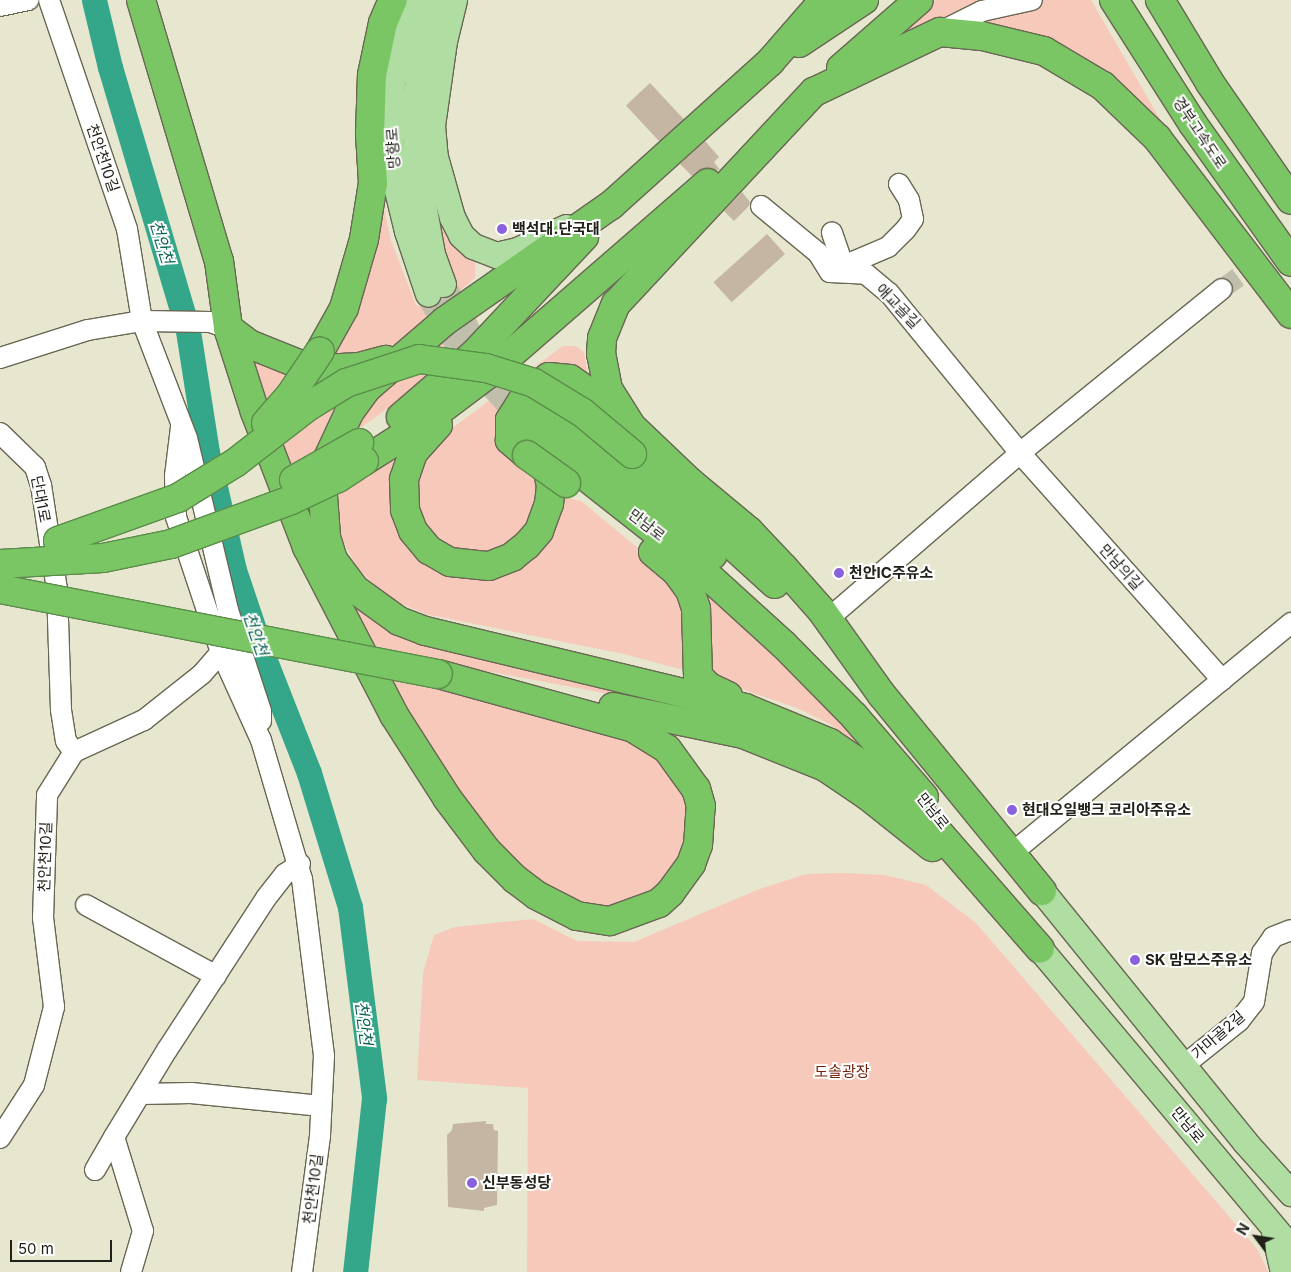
<!DOCTYPE html>
<meta charset="utf-8">
<style>
body{margin:0}
#map{position:relative;width:1291px;height:1272px;overflow:hidden;background:#e7e6cf;font-family:Inter,"Noto Sans KR",sans-serif}
div>[style]{position:absolute}
[style*='--x']{left:calc(var(--x)*1px);top:calc(var(--y)*1px);width:calc(var(--w)*1px);rotate:calc(var(--a)*1deg)}
.green>*{inset:0;background:#f7c9bb}
.river>*{height:25px;margin:-12.5px;padding:0 12.5px;transform-origin:12.5px;border-radius:12.5px;background:#34a68a}
.building>*{inset:0;background:#c5b6a4;transform-origin:0 0}
.minor-tunnel>*{height:20px;margin-top:-10px;transform-origin:0;background:repeating-linear-gradient(90deg,#c0bfab 0 20px,transparent 0 30px)}
.major-tunnel>*{height:25px;margin-top:-12.5px;transform-origin:0;background:repeating-linear-gradient(90deg,#c0bfab 0 25px,transparent 0 37px)}
.roads{filter:drop-shadow(1px 0 #686753) drop-shadow(-1px 0 #686753) drop-shadow(0 1px #686753) drop-shadow(0 -1px #686753)}
.minor>*{height:20px;margin:-10px;padding:0 10px;transform-origin:10px;border-radius:10px;background:#fff}
.major>*{height:25px;margin:-12.5px;padding:0 12.5px;transform-origin:12.5px;border-radius:12.5px;background:#afdda2}
.highway>*{height:28px;margin:-14px;padding:0 14px;transform-origin:14px;border-radius:14px;background:#7ac664}
.bridges{filter:drop-shadow(1px 0 #5b8c4a) drop-shadow(-1px 0 #5b8c4a) drop-shadow(0 1px #5b8c4a) drop-shadow(0 -1px #5b8c4a)}
.highway-bridge>*{height:28px;margin:-14px;padding:0 14px;transform-origin:14px;border-radius:14px;background:#7ac664}
.dots>*{width:14px;height:14px;translate:-50% -50%;box-sizing:border-box;border:2px solid #fff;border-radius:50%}
span{translate:-50% -50%;white-space:nowrap;text-align:center;line-height:1.15;-webkit-text-stroke:4px #fff;paint-order:stroke}
.street-label{font-size:15px;color:#222119}
.poi-label{font-size:15px;color:#222119;font-weight:700}
.left{translate:0 -50%;text-align:left}
.park-label{font-size:15px;color:#6f240c}
.water-label{font-size:16px;color:#096451;font-style:italic}
.north{position:absolute;left:1231px;top:1212px;width:50px;height:50px;-webkit-text-stroke:4px #fff;paint-order:stroke;rotate:301deg;font-size:14px;font-weight:700;line-height:20px;text-align:center;color:#222119}
.north::after{content:'';display:block;margin:auto;width:18px;height:22px;background:#222119;clip-path:polygon(50% 0,100% 100%,50% 72%,0 100%)}
.scale{position:absolute;left:10px;top:1240px;width:102px;height:22px;box-sizing:border-box;border:2px solid #222119;border-top:0;padding-left:6px;font-size:15px;line-height:18px;white-space:nowrap;color:#222119;-webkit-text-stroke:4px #fff;paint-order:stroke}
</style>
<div id="map">
<div class="green">
<i style="clip-path:polygon(936px 0,1091px 0,1178px 150px,1033px 35px,1007px 27px,959px 26px,919px 33px,908px 28px,910px 22px)"></i>
<i style="clip-path:polygon(427px 164px,476px 258px,475px 278px,403px 339px,388px 348px,330px 360px,379px 183px,391px 241px,416px 305px,422px 307px,451px 289px,456px 281px,439px 233px)"></i>
<i style="clip-path:polygon(471px 318px,477px 319px,479px 327px,432px 376px,348px 437px,390px 379px)"></i>
<i style="clip-path:polygon(563px 346px,576px 346px,584px 352px,589px 382px,535px 475px,536px 506px,522px 537px,486px 555px,448px 550px,420px 525px,413px 485px,426px 452px,451px 429px)"></i>
<i style="clip-path:polygon(241px 347px,320px 383px,356px 394px,312px 532px)"></i>
<i style="clip-path:polygon(404px 454px,398px 526px,483px 576px,559px 496px,581px 501px,644px 553px,683px 592px,687px 671px,624px 654px,425px 614px,385px 596px,357px 567px,342px 539px,336px 496px)"></i>
<i style="clip-path:polygon(698px 585px,718px 599px,858px 737px,860px 745px,830px 724px,797px 708px,712px 679px)"></i>
<i style="clip-path:polygon(341px 593px,379px 624px,399px 635px,762px 723px,428px 660px,649px 743px,687px 799px,689px 845px,655px 893px,611px 909px,583px 906px,527px 875px,488px 833px,410px 722px)"></i>
<i style="clip-path:polygon(844px 873px,885px 875px,926px 885px,975px 922px,1258px 1250px,1268px 1272px,527px 1272px,528px 1088px,417px 1080px,423px 973px,434px 935px,455px 927px,533px 919px,577px 941px,634px 942px,757px 890px,806px 874px)"></i>
</div>
<div class="river">
<i style="--x:94;--y:0;--w:69;--a:76.6"></i>
<i style="--x:110;--y:67;--w:275;--a:73.5"></i>
<i style="--x:188;--y:331;--w:122;--a:81.1"></i>
<i style="--x:207;--y:452;--w:121;--a:77.1"></i>
<i style="--x:234;--y:570;--w:88;--a:71.4"></i>
<i style="--x:262;--y:653;--w:129;--a:68.6"></i>
<i style="--x:309;--y:773;--w:140;--a:73"></i>
<i style="--x:350;--y:907;--w:193;--a:82.8"></i>
<i style="--x:374;--y:1098;--w:175;--a:96.2"></i>
</div>
<div class="building">
<i style="left:650px;top:83px;width:50px;height:33px;rotate:47deg"></i>
<i style="clip-path:polygon(705px 141px,719px 157px,714px 162px,720px 170px,705px 168px,692px 176px,680px 164px)"></i>
<i style="clip-path:polygon(742px 192px,750px 202px,749px 206px,734px 221px,724px 211px)"></i>
<i style="left:767px;top:234px;width:27px;height:72px;rotate:48deg"></i>
<i style="clip-path:polygon(486px 1121px,486px 1124px,493px 1124px,494px 1130px,498px 1131px,497px 1205px,484px 1208px,484px 1211px,448px 1207px,447px 1135px,452px 1130px,453px 1124px)"></i>
</div>
<div class="minor-tunnel">
<i style="--x:1222;--y:289;--w:85;--a:-35.9"></i>
</div>
<div class="major-tunnel">
<i style="--x:443;--y:284;--w:55;--a:61.6"></i>
<i style="--x:469;--y:332;--w:39;--a:52"></i>
<i style="--x:428;--y:294;--w:72;--a:59.2"></i>
<i style="--x:465;--y:356;--w:88;--a:47.3"></i>
</div>
<div class="roads">
<div class="minor">
<i style="--x:49;--y:0;--w:242;--a:71.2"></i>
<i style="--x:127;--y:229;--w:93;--a:80.7"></i>
<i style="--x:142;--y:321;--w:125;--a:69"></i>
<i style="--x:187;--y:438;--w:177;--a:76.6"></i>
<i style="--x:228;--y:610;--w:106;--a:71.9"></i>
<i style="--x:261;--y:711;--w:10;--a:90"></i>
<i style="--x:0;--y:6;--w:29;--a:-12"></i>
<i style="--x:940;--y:32;--w:47;--a:-26.6"></i>
<i style="--x:982;--y:11;--w:51;--a:-12.4"></i>
<i style="--x:761;--y:206;--w:74;--a:39.5"></i>
<i style="--x:818;--y:253;--w:22;--a:58"></i>
<i style="--x:834;--y:270;--w:59;--a:-23.1"></i>
<i style="--x:888;--y:247;--w:25;--a:-45"></i>
<i style="--x:906;--y:229;--w:12;--a:-55"></i>
<i style="--x:913;--y:219;--w:19;--a:-102"></i>
<i style="--x:909;--y:200;--w:19;--a:-122"></i>
<i style="--x:830;--y:272;--w:36;--a:3"></i>
<i style="--x:866;--y:274;--w:30;--a:40"></i>
<i style="--x:889;--y:293;--w:207;--a:50.7"></i>
<i style="--x:1020;--y:453;--w:304;--a:48.3"></i>
<i style="--x:830;--y:272;--w:17;--a:-50"></i>
<i style="--x:841;--y:259;--w:28;--a:-109"></i>
<i style="--x:0;--y:358;--w:92;--a:-17.7"></i>
<i style="--x:88;--y:330;--w:55;--a:-9.5"></i>
<i style="--x:142;--y:321;--w:68;--a:0.8"></i>
<i style="--x:210;--y:322;--w:19;--a:18"></i>
<i style="--x:181;--y:427;--w:49;--a:97"></i>
<i style="--x:175;--y:476;--w:41;--a:88.6"></i>
<i style="--x:176;--y:517;--w:142;--a:71.6"></i>
<i style="--x:221;--y:652;--w:97;--a:65.6"></i>
<i style="--x:261;--y:740;--w:145;--a:73.6"></i>
<i style="--x:302;--y:879;--w:178;--a:82.9"></i>
<i style="--x:324;--y:1056;--w:80;--a:92.9"></i>
<i style="--x:320;--y:1136;--w:137;--a:97.5"></i>
<i style="--x:0;--y:433;--w:49;--a:44.2"></i>
<i style="--x:35;--y:467;--w:19;--a:72"></i>
<i style="--x:41;--y:485;--w:105;--a:81.3"></i>
<i style="--x:57;--y:589;--w:121;--a:88.1"></i>
<i style="--x:61;--y:710;--w:31;--a:81"></i>
<i style="--x:66;--y:741;--w:14;--a:54"></i>
<i style="--x:828;--y:619;--w:254;--a:-40.8"></i>
<i style="--x:1020;--y:453;--w:260;--a:-39.1"></i>
<i style="--x:1012;--y:853;--w:362;--a:-39.5"></i>
<i style="--x:86;--y:905;--w:148;--a:28.6"></i>
<i style="--x:1183;--y:1066;--w:72;--a:-38.8"></i>
<i style="--x:1239;--y:1021;--w:24;--a:-52"></i>
<i style="--x:1254;--y:1002;--w:50;--a:-80.7"></i>
<i style="--x:1262;--y:953;--w:19;--a:-55"></i>
<i style="--x:1273;--y:937;--w:19;--a:-21"></i>
<i style="--x:141;--y:1094;--w:50;--a:-1.1"></i>
<i style="--x:191;--y:1093;--w:131;--a:5.7"></i>
<i style="--x:0;--y:1138;--w:63;--a:-57.3"></i>
<i style="--x:34;--y:1085;--w:81;--a:-75.6"></i>
<i style="--x:54;--y:1007;--w:90;--a:-97"></i>
<i style="--x:43;--y:918;--w:123;--a:-88.1"></i>
<i style="--x:47;--y:795;--w:51;--a:-57.9"></i>
<i style="--x:74;--y:752;--w:77;--a:-24.6"></i>
<i style="--x:144;--y:720;--w:74;--a:-38.4"></i>
<i style="--x:202;--y:674;--w:29;--a:-49"></i>
<i style="--x:95;--y:1170;--w:38;--a:-60"></i>
<i style="--x:131;--y:1272;--w:43;--a:-73.7"></i>
<i style="--x:143;--y:1231;--w:98;--a:-107.1"></i>
<i style="--x:114;--y:1137;--w:102;--a:-58.7"></i>
<i style="--x:167;--y:1050;--w:181;--a:-56.9"></i>
<i style="--x:266;--y:898;--w:31;--a:-52"></i>
<i style="--x:285;--y:874;--w:18;--a:-34"></i>
</div>
<div class="major">
<i style="--x:415;--y:0;--w:87;--a:105.3"></i>
<i style="--x:392;--y:84;--w:58;--a:92"></i>
<i style="--x:390;--y:142;--w:49;--a:81.7"></i>
<i style="--x:397;--y:190;--w:42;--a:76.3"></i>
<i style="--x:407;--y:231;--w:66;--a:71.6"></i>
<i style="--x:454;--y:0;--w:42;--a:103.7"></i>
<i style="--x:444;--y:41;--w:85;--a:98.1"></i>
<i style="--x:432;--y:125;--w:32;--a:85"></i>
<i style="--x:435;--y:157;--w:62;--a:74.2"></i>
<i style="--x:452;--y:217;--w:20;--a:63"></i>
<i style="--x:461;--y:235;--w:16;--a:43"></i>
<i style="--x:473;--y:246;--w:25;--a:21"></i>
<i style="--x:496;--y:255;--w:22;--a:-13"></i>
<i style="--x:517;--y:250;--w:54;--a:-25.1"></i>
<i style="--x:436;--y:7;--w:45;--a:106.8"></i>
<i style="--x:423;--y:50;--w:57;--a:99.1"></i>
<i style="--x:414;--y:106;--w:59;--a:88.1"></i>
<i style="--x:416;--y:165;--w:90;--a:79.8"></i>
<i style="--x:432;--y:254;--w:32;--a:70"></i>
<i style="--x:1042;--y:891;--w:323;--a:51"></i>
<i style="--x:1245;--y:1142;--w:69;--a:48"></i>
<i style="--x:1040;--y:949;--w:390;--a:50"></i>
<i style="--x:1274;--y:1232;--w:41;--a:77.3"></i>
</div>
<div class="highway">
<i style="--x:141;--y:0;--w:272;--a:73.4"></i>
<i style="--x:219;--y:261;--w:68;--a:82.3"></i>
<i style="--x:228;--y:328;--w:88;--a:72.2"></i>
<i style="--x:255;--y:412;--w:145;--a:68.9"></i>
<i style="--x:307;--y:547;--w:189;--a:62.6"></i>
<i style="--x:394;--y:715;--w:98;--a:57.4"></i>
<i style="--x:447;--y:798;--w:66;--a:53"></i>
<i style="--x:487;--y:851;--w:40;--a:45"></i>
<i style="--x:515;--y:879;--w:26;--a:37"></i>
<i style="--x:536;--y:895;--w:46;--a:27.1"></i>
<i style="--x:577;--y:916;--w:33;--a:9"></i>
<i style="--x:610;--y:921;--w:52;--a:-20.2"></i>
<i style="--x:659;--y:903;--w:15;--a:-42"></i>
<i style="--x:670;--y:893;--w:36;--a:-54"></i>
<i style="--x:691;--y:864;--w:20;--a:-70"></i>
<i style="--x:698;--y:845;--w:39;--a:-86"></i>
<i style="--x:701;--y:806;--w:18;--a:-106"></i>
<i style="--x:696;--y:789;--w:49;--a:-125.9"></i>
<i style="--x:667;--y:749;--w:39;--a:-148"></i>
<i style="--x:634;--y:728;--w:203;--a:-164.6"></i>
<i style="--x:824;--y:0;--w:82;--a:131.1"></i>
<i style="--x:770;--y:62;--w:214;--a:138"></i>
<i style="--x:611;--y:205;--w:203;--a:145.1"></i>
<i style="--x:445;--y:321;--w:103;--a:139.3"></i>
<i style="--x:367;--y:388;--w:31;--a:126"></i>
<i style="--x:349;--y:413;--w:50;--a:115"></i>
<i style="--x:328;--y:458;--w:25;--a:104"></i>
<i style="--x:322;--y:482;--w:55;--a:85.8"></i>
<i style="--x:326;--y:537;--w:24;--a:73"></i>
<i style="--x:333;--y:560;--w:38;--a:53"></i>
<i style="--x:356;--y:590;--w:53;--a:35.8"></i>
<i style="--x:399;--y:621;--w:28;--a:21"></i>
<i style="--x:425;--y:631;--w:329;--a:13.5"></i>
<i style="--x:745;--y:708;--w:92;--a:22.4"></i>
<i style="--x:830;--y:743;--w:48;--a:34"></i>
<i style="--x:870;--y:770;--w:83;--a:41.6"></i>
<i style="--x:932;--y:825;--w:164;--a:48.9"></i>
<i style="--x:1114;--y:0;--w:147;--a:57.5"></i>
<i style="--x:1193;--y:124;--w:169;--a:54.6"></i>
<i style="--x:1160;--y:0;--w:97;--a:58.9"></i>
<i style="--x:1210;--y:83;--w:142;--a:55.3"></i>
<i style="--x:799;--y:43;--w:78;--a:-33.5"></i>
<i style="--x:841;--y:68;--w:103;--a:-41.1"></i>
<i style="--x:228;--y:328;--w:26;--a:37"></i>
<i style="--x:249;--y:344;--w:59;--a:21.8"></i>
<i style="--x:304;--y:366;--w:18;--a:9"></i>
<i style="--x:322;--y:369;--w:37;--a:-3"></i>
<i style="--x:359;--y:367;--w:28;--a:-15"></i>
<i style="--x:320;--y:351;--w:49;--a:-60.8"></i>
<i style="--x:344;--y:308;--w:72;--a:-73.8"></i>
<i style="--x:364;--y:239;--w:57;--a:-80.9"></i>
<i style="--x:373;--y:183;--w:49;--a:-93.5"></i>
<i style="--x:370;--y:134;--w:59;--a:-88.1"></i>
<i style="--x:372;--y:75;--w:53;--a:-78.1"></i>
<i style="--x:383;--y:23;--w:25;--a:-67"></i>
<i style="--x:539;--y:409;--w:143;--a:39"></i>
<i style="--x:650;--y:499;--w:84;--a:42.1"></i>
<i style="--x:401;--y:417;--w:96;--a:-40.8"></i>
<i style="--x:474;--y:354;--w:161;--a:-46.8"></i>
<i style="--x:525;--y:421;--w:75;--a:42.8"></i>
<i style="--x:580;--y:472;--w:134;--a:38.3"></i>
<i style="--x:685;--y:555;--w:134;--a:42.3"></i>
<i style="--x:784;--y:645;--w:100;--a:45.4"></i>
<i style="--x:854;--y:716;--w:107;--a:49.2"></i>
<i style="--x:630;--y:424;--w:41;--a:-122.2"></i>
<i style="--x:608;--y:389;--w:36;--a:-101"></i>
<i style="--x:601;--y:354;--w:16;--a:-86"></i>
<i style="--x:602;--y:338;--w:37;--a:-68"></i>
<i style="--x:616;--y:304;--w:290;--a:-47"></i>
<i style="--x:814;--y:92;--w:140;--a:-25.5"></i>
<i style="--x:940;--y:32;--w:42;--a:5.4"></i>
<i style="--x:982;--y:36;--w:64;--a:13.6"></i>
<i style="--x:1044;--y:51;--w:69;--a:30.7"></i>
<i style="--x:1103;--y:86;--w:75;--a:43.9"></i>
<i style="--x:1157;--y:138;--w:221;--a:52.7"></i>
<i style="--x:438;--y:425;--w:38;--a:132"></i>
<i style="--x:413;--y:453;--w:28;--a:109"></i>
<i style="--x:404;--y:479;--w:31;--a:88"></i>
<i style="--x:405;--y:510;--w:22;--a:69"></i>
<i style="--x:413;--y:531;--w:25;--a:50"></i>
<i style="--x:429;--y:550;--w:24;--a:30"></i>
<i style="--x:450;--y:562;--w:39;--a:6"></i>
<i style="--x:489;--y:566;--w:25;--a:-21"></i>
<i style="--x:512;--y:557;--w:19;--a:-39"></i>
<i style="--x:527;--y:545;--w:18;--a:-49"></i>
<i style="--x:539;--y:531;--w:29;--a:-70"></i>
<i style="--x:549;--y:504;--w:19;--a:-84"></i>
<i style="--x:551;--y:485;--w:33;--a:-104"></i>
<i style="--x:632;--y:454;--w:193;--a:42.3"></i>
<i style="--x:527;--y:455;--w:23;--a:-139"></i>
<i style="--x:510;--y:440;--w:20;--a:-90"></i>
<i style="--x:510;--y:420;--w:22;--a:-58"></i>
<i style="--x:522;--y:401;--w:36;--a:-42"></i>
<i style="--x:549;--y:377;--w:21;--a:5"></i>
<i style="--x:570;--y:379;--w:51;--a:34.6"></i>
<i style="--x:612;--y:408;--w:108;--a:43.5"></i>
<i style="--x:690;--y:482;--w:77;--a:39.7"></i>
<i style="--x:749;--y:531;--w:51;--a:46.6"></i>
<i style="--x:784;--y:568;--w:57;--a:48.5"></i>
<i style="--x:822;--y:611;--w:103;--a:54.5"></i>
<i style="--x:882;--y:695;--w:253;--a:50.8"></i>
<i style="--x:364;--y:461;--w:65;--a:-32.5"></i>
<i style="--x:419;--y:426;--w:86;--a:-37"></i>
<i style="--x:488;--y:374;--w:291;--a:-41"></i>
<i style="--x:653;--y:552;--w:30;--a:40"></i>
<i style="--x:676;--y:571;--w:24;--a:54"></i>
<i style="--x:690;--y:590;--w:20;--a:72"></i>
<i style="--x:696;--y:609;--w:67;--a:88.3"></i>
<i style="--x:698;--y:676;--w:16;--a:45"></i>
<i style="--x:709;--y:687;--w:21;--a:25"></i>
<i style="--x:613;--y:707;--w:133;--a:11.7"></i>
<i style="--x:743;--y:734;--w:88;--a:21.9"></i>
<i style="--x:825;--y:767;--w:52;--a:34"></i>
<i style="--x:868;--y:796;--w:82;--a:38.6"></i>
</div>
</div>
<div class="bridges">
<div class="highway-bridge">
<i style="--x:266;--y:423;--w:35;--a:-49"></i>
<i style="--x:289;--y:397;--w:55;--a:-56"></i>
<i style="--x:527;--y:455;--w:48;--a:35.7"></i>
<i style="--x:294;--y:480;--w:75;--a:-29.6"></i>
<i style="--x:58;--y:541;--w:127;--a:-19.7"></i>
<i style="--x:178;--y:498;--w:67;--a:-31.6"></i>
<i style="--x:235;--y:463;--w:90;--a:-37.8"></i>
<i style="--x:306;--y:408;--w:47;--a:-32"></i>
<i style="--x:346;--y:383;--w:77;--a:-18.2"></i>
<i style="--x:419;--y:359;--w:68;--a:7.7"></i>
<i style="--x:486;--y:368;--w:50;--a:17.4"></i>
<i style="--x:534;--y:383;--w:57;--a:31.5"></i>
<i style="--x:583;--y:413;--w:64;--a:39.9"></i>
<i style="--x:0;--y:564;--w:103;--a:-3.3"></i>
<i style="--x:103;--y:558;--w:69;--a:-11.6"></i>
<i style="--x:171;--y:544;--w:128;--a:-20.1"></i>
<i style="--x:291;--y:500;--w:52;--a:-25.1"></i>
<i style="--x:338;--y:478;--w:31;--a:-33"></i>
<i style="--x:0;--y:589;--w:446;--a:11"></i>
</div>
</div>
<div class="dots">
<i style="left:502px;top:229px;background:#8961dc"></i>
<i style="left:839px;top:573px;background:#8961dc"></i>
<i style="left:1012px;top:810px;background:#8961dc"></i>
<i style="left:1135px;top:960px;background:#8961dc"></i>
<i style="left:472px;top:1183px;background:#8961dc"></i>
</div>
<div class="street-label">
<span style="left:1200px;top:133px;rotate:56deg">경부고속도로</span>
<span style="left:393px;top:148px;rotate:-94deg">망향로</span>
<span style="left:103px;top:158px;rotate:71deg">천안천10길</span>
<span style="left:898px;top:306px;rotate:46deg">애교골길</span>
<span style="left:41px;top:499px;rotate:79deg">단대1로</span>
<span style="left:647px;top:525px;rotate:38deg">만남로</span>
<span style="left:1121px;top:567px;rotate:48deg">만남의길</span>
<span style="left:933px;top:811px;rotate:52deg">만남로</span>
<span style="left:45px;top:857px;rotate:-88deg">천안천10길</span>
<span style="left:1218px;top:1035px;rotate:-41deg">가마골2길</span>
<span style="left:1188px;top:1125px;rotate:50deg">만남로</span>
<span style="left:313px;top:1189px;rotate:-83deg">천안천10길</span>
</div>
<div class="poi-label">
<span class="left" style="left:512px;top:229px">백석대.단국대</span>
<span class="left" style="left:849px;top:573px">천안IC주유소</span>
<span class="left" style="left:1022px;top:810px">현대오일뱅크 코리아주유소</span>
<span class="left" style="left:1145px;top:960px">SK 맘모스주유소</span>
<span class="left" style="left:482px;top:1183px">신부동성당</span>
</div>
<div class="park-label">
<span style="left:842px;top:1072px">도솔광장</span>
</div>
<div class="water-label">
<span style="left:162px;top:242px;rotate:73deg">천안천</span>
<span style="left:256px;top:634px;rotate:71deg">천안천</span>
<span style="left:364px;top:1023px;rotate:83deg">천안천</span>
</div>
<div class="north">N</div>
<div class="scale">50 m</div>
</div>
